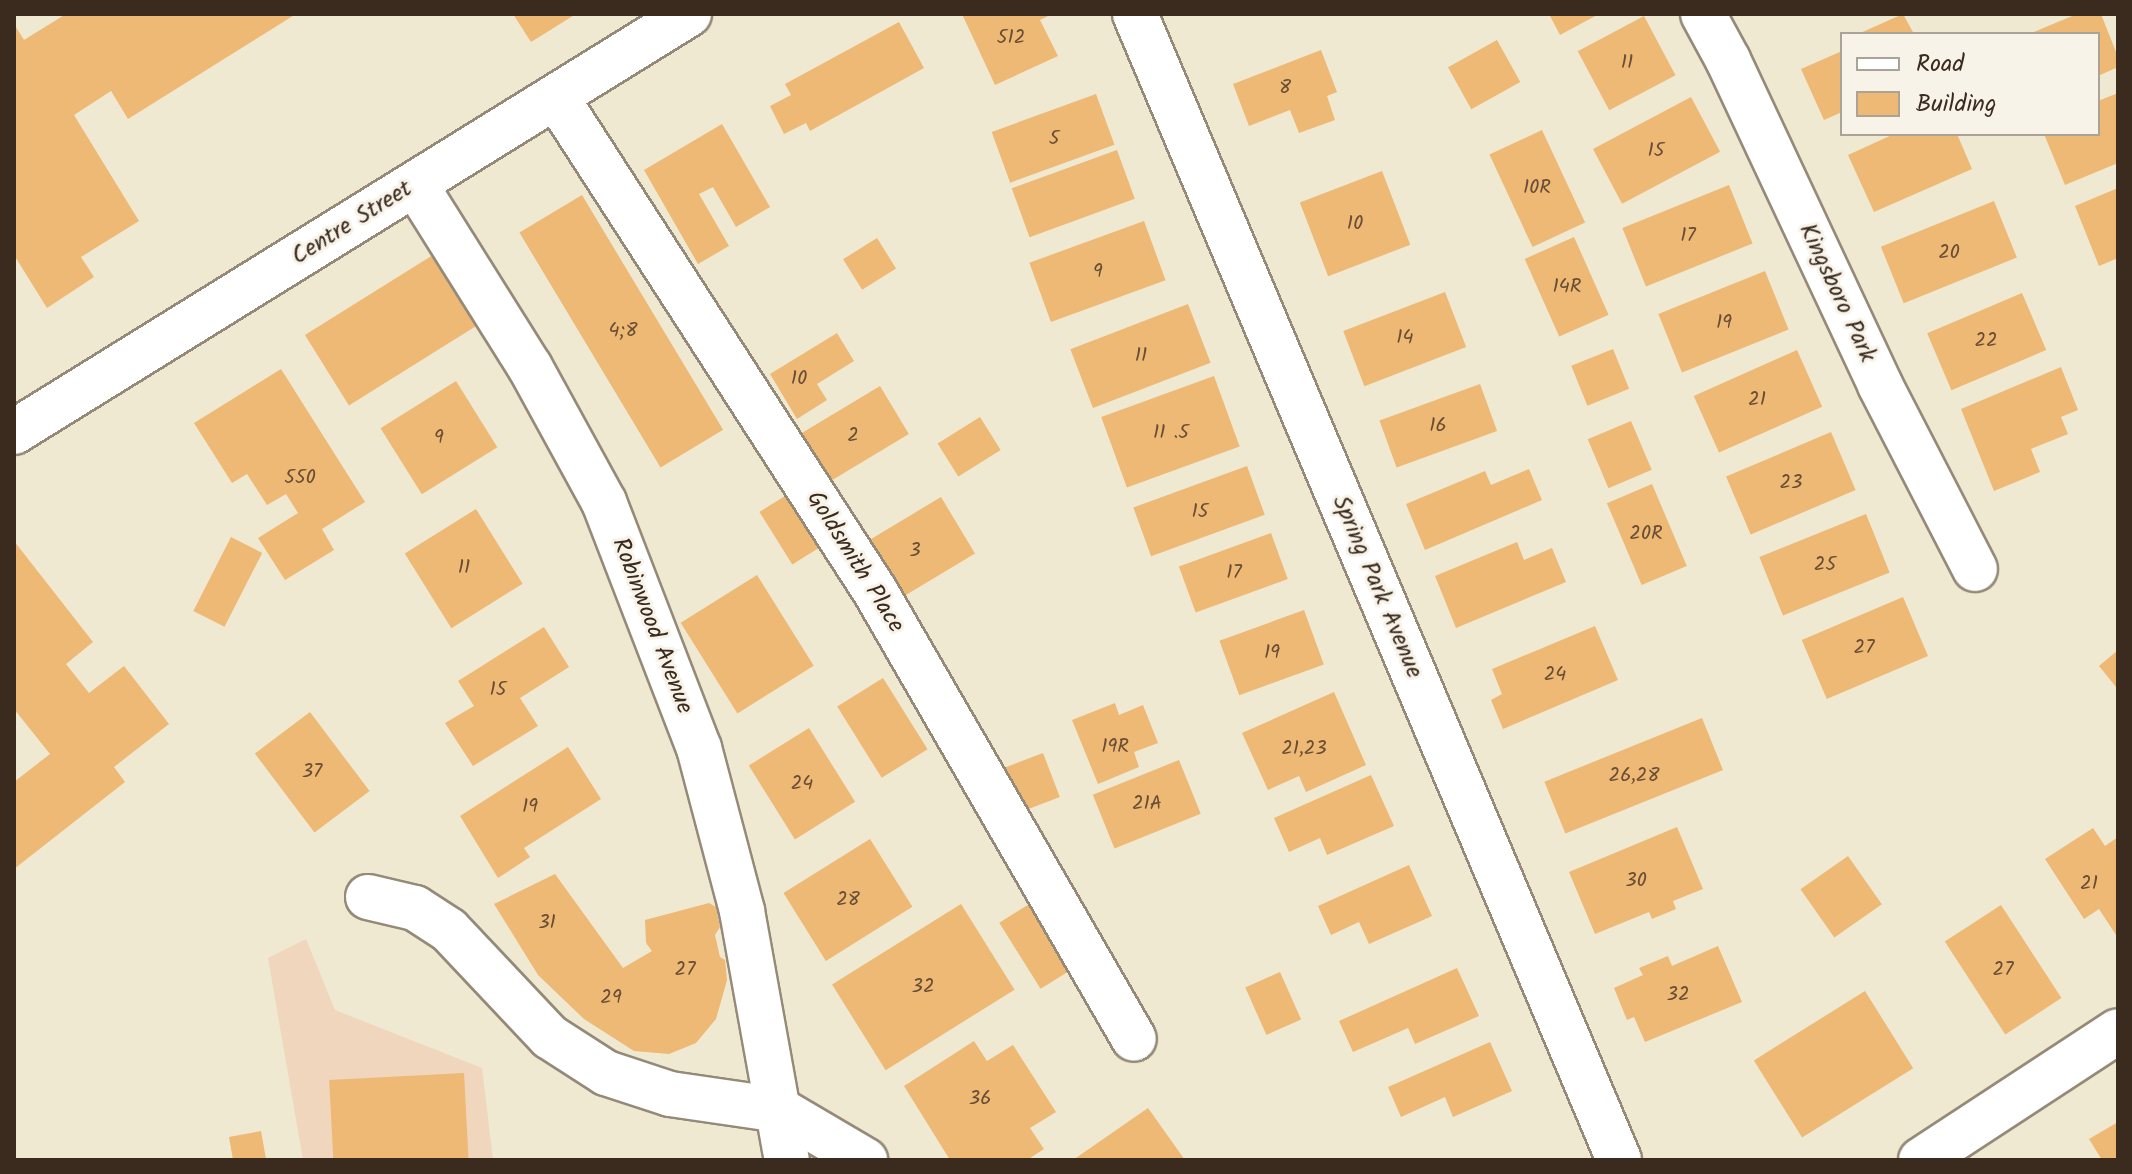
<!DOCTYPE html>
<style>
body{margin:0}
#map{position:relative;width:2132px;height:1174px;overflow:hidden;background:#efe9d2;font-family:Kalam,sans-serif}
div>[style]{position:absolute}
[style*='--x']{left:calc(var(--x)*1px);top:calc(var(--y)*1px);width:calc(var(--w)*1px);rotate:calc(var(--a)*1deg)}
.built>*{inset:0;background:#efd6bc}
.building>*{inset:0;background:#eeb875;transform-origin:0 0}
.roads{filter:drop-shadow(2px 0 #958a78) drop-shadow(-2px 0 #958a78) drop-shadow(0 2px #958a78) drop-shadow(0 -2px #958a78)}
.street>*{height:44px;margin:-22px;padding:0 22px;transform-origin:22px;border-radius:22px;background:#fff}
.secondary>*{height:44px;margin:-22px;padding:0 22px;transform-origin:22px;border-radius:22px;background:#fff}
span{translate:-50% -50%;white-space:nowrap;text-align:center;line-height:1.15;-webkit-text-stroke:6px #f7f3e8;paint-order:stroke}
.number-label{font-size:20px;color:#684e34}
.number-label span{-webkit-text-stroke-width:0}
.street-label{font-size:24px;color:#3b2a1e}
.frame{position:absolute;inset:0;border:16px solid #3b2a1e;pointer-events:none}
.legend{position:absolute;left:1840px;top:32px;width:260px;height:104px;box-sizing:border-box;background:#f7f3e8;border:2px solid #aca397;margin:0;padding:10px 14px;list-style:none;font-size:24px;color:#3b2a1e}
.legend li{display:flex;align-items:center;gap:16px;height:40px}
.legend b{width:40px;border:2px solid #aca397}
</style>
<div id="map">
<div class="built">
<i style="clip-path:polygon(306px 939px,335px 1010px,482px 1068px,493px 1160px,303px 1160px,268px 958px)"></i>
</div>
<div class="building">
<i style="clip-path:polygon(66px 14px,296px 14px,128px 119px,111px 91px,74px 115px,139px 221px,81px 257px,94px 277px,47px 308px,14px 255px,14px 24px,24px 40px)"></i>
<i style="clip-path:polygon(513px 14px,576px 14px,531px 42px)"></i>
<i style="clip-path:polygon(962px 14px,1052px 14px,1040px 20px,1058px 56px,995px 85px)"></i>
<i style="clip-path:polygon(1549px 14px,1599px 14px,1560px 35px)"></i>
<i style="clip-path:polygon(1903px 14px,1914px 34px,1858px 34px)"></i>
<i style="clip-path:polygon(2077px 14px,2101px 14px,2118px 57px,2118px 67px,2098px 76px,2098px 34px,2029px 34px)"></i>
<i style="left:1644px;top:16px;width:67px;height:75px;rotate:62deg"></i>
<i style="clip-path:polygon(899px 22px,924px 68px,810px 131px,806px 123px,784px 134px,770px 106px,791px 95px,785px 84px)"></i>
<i style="left:1497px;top:40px;width:48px;height:56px;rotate:61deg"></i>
<i style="clip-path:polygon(1321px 50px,1337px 92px,1327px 96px,1335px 120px,1299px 133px,1290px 110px,1249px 126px,1233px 84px)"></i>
<i style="clip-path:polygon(1842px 51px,1842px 112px,1824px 120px,1801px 69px)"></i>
<i style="clip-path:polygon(2118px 93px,2118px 163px,2065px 185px,2044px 134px,2098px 134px,2098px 101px)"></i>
<i style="left:1096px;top:94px;width:54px;height:111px;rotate:70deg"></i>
<i style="left:1691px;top:97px;width:62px;height:111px;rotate:62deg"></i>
<i style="clip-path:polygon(722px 124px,770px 207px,736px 227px,713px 187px,699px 194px,729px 246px,698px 264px,644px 170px)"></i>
<i style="left:1542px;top:130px;width:102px;height:58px;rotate:65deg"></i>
<i style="clip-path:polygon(1894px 134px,1957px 134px,1972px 169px,1874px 212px,1848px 155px)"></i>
<i style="left:1117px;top:150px;width:52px;height:112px;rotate:70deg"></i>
<i style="left:1382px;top:171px;width:79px;height:88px;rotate:69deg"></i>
<i style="left:1729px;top:185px;width:63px;height:115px;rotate:68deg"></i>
<i style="clip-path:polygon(2118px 188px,2118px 258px,2099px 266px,2075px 206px)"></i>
<i style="left:582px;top:195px;width:274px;height:73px;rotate:59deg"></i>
<i style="left:1994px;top:201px;width:61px;height:122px;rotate:68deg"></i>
<i style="left:1144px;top:221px;width:63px;height:122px;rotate:70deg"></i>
<i style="left:1574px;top:237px;width:85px;height:54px;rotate:66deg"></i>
<i style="left:877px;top:238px;width:36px;height:40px;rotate:58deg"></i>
<i style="left:433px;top:255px;width:83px;height:151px;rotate:58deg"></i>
<i style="left:1765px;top:271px;width:63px;height:115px;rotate:68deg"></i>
<i style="left:1445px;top:292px;width:59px;height:109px;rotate:69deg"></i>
<i style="left:2022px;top:293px;width:62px;height:103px;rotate:67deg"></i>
<i style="left:1188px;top:304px;width:63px;height:126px;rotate:69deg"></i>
<i style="clip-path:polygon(837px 333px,854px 361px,817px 384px,827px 400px,797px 419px,770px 374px)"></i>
<i style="left:1613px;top:349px;width:43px;height:45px;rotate:68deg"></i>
<i style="left:1797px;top:350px;width:62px;height:113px;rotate:66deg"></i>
<i style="clip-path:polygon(2061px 367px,2078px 410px,2061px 417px,2068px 434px,2031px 449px,2040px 472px,1994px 491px,1961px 409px)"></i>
<i style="clip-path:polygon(281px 369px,365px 502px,322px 529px,334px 550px,285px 580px,258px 538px,298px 513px,286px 494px,267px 505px,247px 474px,232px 483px,194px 423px)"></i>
<i style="left:1214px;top:376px;width:75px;height:120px;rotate:70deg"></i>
<i style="left:456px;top:381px;width:78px;height:89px;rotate:58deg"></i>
<i style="left:1480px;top:384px;width:50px;height:107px;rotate:70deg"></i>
<i style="left:880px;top:386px;width:56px;height:97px;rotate:59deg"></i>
<i style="left:980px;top:417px;width:39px;height:50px;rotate:58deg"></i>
<i style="left:1631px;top:421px;width:53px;height:47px;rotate:67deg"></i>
<i style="left:1831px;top:432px;width:63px;height:114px;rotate:67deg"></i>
<i style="left:1247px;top:466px;width:52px;height:121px;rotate:70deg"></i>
<i style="clip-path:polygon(1529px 469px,1542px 500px,1425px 550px,1406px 504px,1485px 471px,1491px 485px)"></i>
<i style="left:1652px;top:484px;width:89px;height:49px;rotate:67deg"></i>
<i style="left:801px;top:486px;width:62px;height:49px;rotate:58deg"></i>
<i style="left:941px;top:497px;width:66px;height:100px;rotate:59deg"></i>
<i style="left:476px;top:509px;width:88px;height:84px;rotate:58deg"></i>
<i style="left:1866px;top:514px;width:63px;height:115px;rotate:68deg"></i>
<i style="left:1271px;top:533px;width:49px;height:98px;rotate:70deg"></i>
<i style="left:231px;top:537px;width:35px;height:83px;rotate:27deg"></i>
<i style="clip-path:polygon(14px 541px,93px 642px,66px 664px,89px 693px,124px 666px,169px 724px,114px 767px,125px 782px,14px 869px,14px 782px,50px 754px,14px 709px)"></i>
<i style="clip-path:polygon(1517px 542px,1524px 560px,1552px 548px,1566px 582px,1456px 628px,1435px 576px)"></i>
<i style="left:757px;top:575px;width:107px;height:90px;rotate:58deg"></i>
<i style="left:1903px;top:597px;width:64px;height:110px;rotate:67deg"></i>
<i style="left:1304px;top:610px;width:58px;height:90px;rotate:70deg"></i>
<i style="clip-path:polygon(1595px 626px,1618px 680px,1503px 729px,1491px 700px,1502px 694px,1492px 669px)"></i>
<i style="clip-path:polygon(544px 627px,569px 667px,520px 698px,538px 726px,473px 766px,445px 723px,474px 706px,458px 681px)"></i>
<i style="clip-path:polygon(2118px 650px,2118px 685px,2116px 687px,2099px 666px)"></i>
<i style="left:883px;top:678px;width:84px;height:54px;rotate:58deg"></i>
<i style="clip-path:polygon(1334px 692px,1366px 765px,1306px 792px,1299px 776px,1268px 790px,1242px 733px)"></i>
<i style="clip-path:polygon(1115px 703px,1119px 715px,1143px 705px,1158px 743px,1134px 752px,1139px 767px,1098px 784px,1072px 720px)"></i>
<i style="left:310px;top:712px;width:99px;height:69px;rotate:53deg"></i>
<i style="left:1702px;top:718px;width:56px;height:170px;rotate:68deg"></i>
<i style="left:809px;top:728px;width:87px;height:71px;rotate:58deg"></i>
<i style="clip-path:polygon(568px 747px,601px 799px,524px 848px,530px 857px,498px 878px,460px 816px)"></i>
<i style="left:1043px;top:753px;width:47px;height:55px;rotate:69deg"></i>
<i style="left:1179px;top:760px;width:58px;height:93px;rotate:68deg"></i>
<i style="clip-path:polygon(1371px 775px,1394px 826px,1327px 855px,1320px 838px,1289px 852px,1274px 818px)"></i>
<i style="clip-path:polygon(1677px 827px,1703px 889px,1673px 901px,1676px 909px,1652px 919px,1649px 912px,1595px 934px,1569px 872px)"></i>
<i style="clip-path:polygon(2093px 828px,2105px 846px,2118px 837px,2118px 938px,2099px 909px,2084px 919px,2045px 859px)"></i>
<i style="left:870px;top:839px;width:80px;height:102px;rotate:58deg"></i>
<i style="left:1848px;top:856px;width:59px;height:58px;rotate:55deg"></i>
<i style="clip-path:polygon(1409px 865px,1432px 916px,1369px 944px,1359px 922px,1331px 935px,1318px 906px)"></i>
<i style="clip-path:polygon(555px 874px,623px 968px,652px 951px,646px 943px,645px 920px,709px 903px,716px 907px,720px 927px,715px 935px,720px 957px,725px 960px,727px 980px,716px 1019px,696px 1043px,669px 1054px,634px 1051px,584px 1019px,538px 975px,494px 904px)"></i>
<i style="left:1034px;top:901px;width:78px;height:41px;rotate:58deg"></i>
<i style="left:961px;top:904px;width:101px;height:152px;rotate:58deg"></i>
<i style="left:2001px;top:905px;width:111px;height:67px;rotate:57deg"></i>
<i style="clip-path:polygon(1718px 946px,1742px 1002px,1645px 1042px,1634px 1017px,1627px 1020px,1614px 988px,1643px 975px,1639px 968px,1668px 956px,1672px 966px)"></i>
<i style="clip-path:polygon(1457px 968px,1479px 1016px,1415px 1044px,1408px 1028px,1353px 1052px,1339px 1021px)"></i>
<i style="left:1280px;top:972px;width:52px;height:38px;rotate:66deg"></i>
<i style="left:1865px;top:991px;width:91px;height:131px;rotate:58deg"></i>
<i style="clip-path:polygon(974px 1041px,987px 1061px,1013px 1045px,1056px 1112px,1030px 1128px,1044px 1149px,1027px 1160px,950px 1160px,904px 1086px)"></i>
<i style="clip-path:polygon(1490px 1042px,1512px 1091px,1453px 1117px,1445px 1097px,1401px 1117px,1388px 1087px)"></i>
<i style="left:464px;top:1073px;width:87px;height:135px;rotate:87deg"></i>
<i style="clip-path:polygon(1148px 1108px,1185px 1160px,1073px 1160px)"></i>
<i style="clip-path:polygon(2118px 1122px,2118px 1160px,2102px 1160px,2089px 1139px)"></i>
<i style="clip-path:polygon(261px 1131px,266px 1159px,233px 1160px,229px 1137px)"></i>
</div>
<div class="roads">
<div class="street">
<i style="--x:1135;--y:14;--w:1244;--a:67.1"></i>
<i style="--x:1703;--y:14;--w:52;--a:61.5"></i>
<i style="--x:1728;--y:60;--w:359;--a:64.9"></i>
<i style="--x:1880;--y:385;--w:207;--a:62.7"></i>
<i style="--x:556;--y:97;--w:588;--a:57.15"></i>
<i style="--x:875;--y:591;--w:517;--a:59.97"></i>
<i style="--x:415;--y:184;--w:216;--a:57.9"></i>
<i style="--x:530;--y:367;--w:154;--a:61.3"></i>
<i style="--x:604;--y:502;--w:264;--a:68.9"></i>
<i style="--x:699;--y:748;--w:169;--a:75.2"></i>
<i style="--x:742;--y:911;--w:253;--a:79.8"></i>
<i style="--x:368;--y:897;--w:48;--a:13.2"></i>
<i style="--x:415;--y:908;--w:40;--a:32.9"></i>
<i style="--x:449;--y:930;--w:147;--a:46.7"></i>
<i style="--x:550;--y:1037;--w:67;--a:32.7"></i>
<i style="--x:606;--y:1073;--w:67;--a:18.2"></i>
<i style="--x:670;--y:1094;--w:111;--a:8.3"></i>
<i style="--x:780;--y:1110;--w:99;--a:30.5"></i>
<i style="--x:1921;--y:1160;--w:235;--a:-33.2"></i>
</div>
<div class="secondary">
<i style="--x:14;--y:432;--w:794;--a:-31.77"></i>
</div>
</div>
<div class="number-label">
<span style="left:1011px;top:38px">512</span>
<span style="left:1627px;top:63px">11</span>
<span style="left:1285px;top:88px">8</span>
<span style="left:1054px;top:139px">5</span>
<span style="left:1656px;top:151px">15</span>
<span style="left:1537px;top:188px">10R</span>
<span style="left:1355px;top:224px">10</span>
<span style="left:1688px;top:236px">17</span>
<span style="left:1949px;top:253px">20</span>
<span style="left:1098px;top:272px">9</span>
<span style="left:1567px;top:287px">14R</span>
<span style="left:1724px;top:323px">19</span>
<span style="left:623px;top:331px">4;8</span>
<span style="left:1405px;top:338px">14</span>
<span style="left:1986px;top:341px">22</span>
<span style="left:1141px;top:356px">11</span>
<span style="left:799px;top:379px">10</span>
<span style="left:1757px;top:400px">21</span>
<span style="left:1438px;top:426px">16</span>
<span style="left:1171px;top:433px">11 .5</span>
<span style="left:853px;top:436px">2</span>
<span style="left:439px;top:438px">9</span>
<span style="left:300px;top:478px">550</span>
<span style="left:1791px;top:483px">23</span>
<span style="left:1200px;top:512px">15</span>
<span style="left:1646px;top:534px">20R</span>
<span style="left:915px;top:551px">3</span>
<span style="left:1825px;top:565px">25</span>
<span style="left:464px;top:568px">11</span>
<span style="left:1234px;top:573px">17</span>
<span style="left:1864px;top:648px">27</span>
<span style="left:1272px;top:653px">19</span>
<span style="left:1555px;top:675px">24</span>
<span style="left:498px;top:690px">15</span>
<span style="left:1115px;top:747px">19R</span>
<span style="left:1304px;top:749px">21,23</span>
<span style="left:312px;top:772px">37</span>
<span style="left:1634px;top:776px">26,28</span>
<span style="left:802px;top:784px">24</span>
<span style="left:1147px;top:804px">21A</span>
<span style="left:530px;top:807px">19</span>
<span style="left:1636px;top:881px">30</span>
<span style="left:2089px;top:884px">21</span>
<span style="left:848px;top:900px">28</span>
<span style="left:547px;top:923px">31</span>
<span style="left:685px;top:970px">27</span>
<span style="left:2003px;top:970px">27</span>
<span style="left:923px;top:987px">32</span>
<span style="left:1678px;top:995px">32</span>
<span style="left:611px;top:998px">29</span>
<span style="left:980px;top:1099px">36</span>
</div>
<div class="street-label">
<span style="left:352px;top:223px;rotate:-32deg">Centre Street</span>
<span style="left:1837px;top:293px;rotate:65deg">Kingsboro Park</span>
<span style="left:855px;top:562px;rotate:58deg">Goldsmith Place</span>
<span style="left:1377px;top:587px;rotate:67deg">Spring Park Avenue</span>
<span style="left:652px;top:626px;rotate:69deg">Robinwood Avenue</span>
</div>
<div class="frame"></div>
<ul class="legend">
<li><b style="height:10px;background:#fff"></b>Road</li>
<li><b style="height:22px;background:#eeb875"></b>Building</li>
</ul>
</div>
